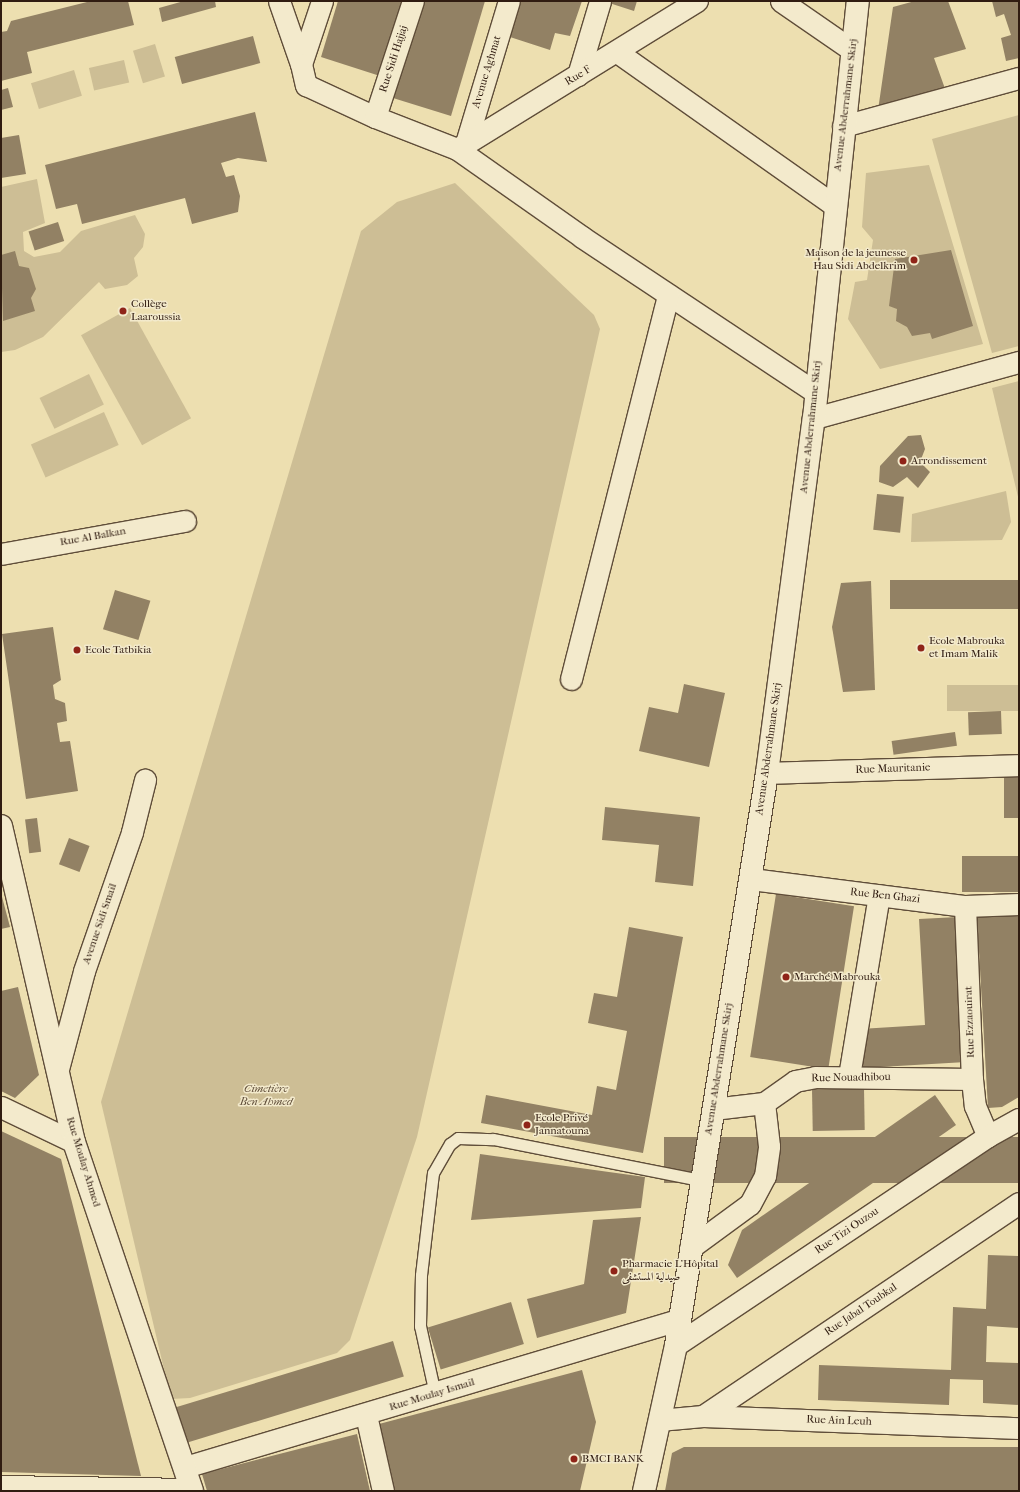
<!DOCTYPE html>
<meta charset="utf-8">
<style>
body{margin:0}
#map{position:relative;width:1020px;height:1492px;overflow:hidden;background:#eddfb0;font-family:"IM FELL French Canon",Amiri,serif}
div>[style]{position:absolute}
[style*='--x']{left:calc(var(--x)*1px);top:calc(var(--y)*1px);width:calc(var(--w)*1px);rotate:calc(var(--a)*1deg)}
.green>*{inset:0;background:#cdbe95;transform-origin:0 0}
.building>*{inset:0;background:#928164;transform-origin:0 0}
.roads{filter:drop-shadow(1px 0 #5f4d39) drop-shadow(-1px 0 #5f4d39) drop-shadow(0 1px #5f4d39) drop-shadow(0 -1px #5f4d39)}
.service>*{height:11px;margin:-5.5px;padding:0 5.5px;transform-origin:5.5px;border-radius:5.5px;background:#f3eacc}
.minor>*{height:21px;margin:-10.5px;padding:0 10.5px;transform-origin:10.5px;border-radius:10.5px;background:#f3eacc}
.tertiary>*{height:22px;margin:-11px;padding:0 11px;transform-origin:11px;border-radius:11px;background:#f3eacc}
.dots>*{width:11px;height:11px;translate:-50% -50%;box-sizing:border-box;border:2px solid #f3eacc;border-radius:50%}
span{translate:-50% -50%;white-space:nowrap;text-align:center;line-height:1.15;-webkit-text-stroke:3px #f3eacc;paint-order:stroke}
.street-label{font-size:11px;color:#301c11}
.poi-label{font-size:11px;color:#301c11}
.right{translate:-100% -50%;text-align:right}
.left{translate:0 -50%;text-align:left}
.park-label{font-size:11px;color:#5f4d39;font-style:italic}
.frame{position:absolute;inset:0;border:2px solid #301c11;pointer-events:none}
</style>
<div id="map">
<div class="green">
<i style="left:155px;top:44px;width:34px;height:23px;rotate:73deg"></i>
<i style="left:124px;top:60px;width:23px;height:36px;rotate:77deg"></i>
<i style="left:74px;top:70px;width:27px;height:45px;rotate:73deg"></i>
<i style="clip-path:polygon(1019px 115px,1019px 346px,992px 353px,932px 139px)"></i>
<i style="clip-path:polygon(929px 165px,983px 344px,880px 369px,848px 319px,855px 282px,867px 280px,873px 240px,862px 227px,866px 173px)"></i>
<i style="clip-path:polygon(37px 179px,45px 223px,23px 232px,24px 251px,34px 257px,60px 252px,81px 231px,135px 215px,145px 234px,143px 247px,134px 258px,138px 276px,127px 285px,105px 289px,99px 282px,43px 337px,15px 350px,1px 352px,1px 187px)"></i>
<i style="clip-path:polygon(455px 183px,594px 315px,600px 329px,417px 1137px,350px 1340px,337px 1353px,190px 1398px,171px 1399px,101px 1102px,361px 231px,397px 202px)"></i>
<i style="left:130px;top:308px;width:126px;height:56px;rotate:61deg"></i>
<i style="left:89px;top:374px;width:34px;height:55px;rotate:64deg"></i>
<i style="clip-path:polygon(1019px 381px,1019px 501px,992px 388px)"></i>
<i style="left:104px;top:412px;width:36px;height:80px;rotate:66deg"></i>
<i style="clip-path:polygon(1006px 491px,1011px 522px,1002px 540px,911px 542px,912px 514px)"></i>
<i style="left:1019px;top:685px;width:26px;height:72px;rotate:90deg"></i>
</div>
<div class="building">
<i style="clip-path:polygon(91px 1px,128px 1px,134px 25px,27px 52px,32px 73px,1px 81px,1px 32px,7px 31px,11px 21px)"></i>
<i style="clip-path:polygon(184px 1px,215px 1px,216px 7px,162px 22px,159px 8px)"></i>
<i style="clip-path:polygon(338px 1px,404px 1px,380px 76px,321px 57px)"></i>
<i style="clip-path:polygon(422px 1px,485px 1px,451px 116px,393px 98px)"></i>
<i style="clip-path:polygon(520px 1px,582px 1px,570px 36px,555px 33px,550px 50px,510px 37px)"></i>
<i style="clip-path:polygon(603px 1px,637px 1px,634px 11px)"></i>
<i style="clip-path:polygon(915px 1px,948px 1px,966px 49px,934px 58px,948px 97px,878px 110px,893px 7px)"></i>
<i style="clip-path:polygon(992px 1px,1019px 1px,1019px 58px,1006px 61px,1001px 38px,1011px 35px,1004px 14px,996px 17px)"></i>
<i style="left:253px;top:36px;width:28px;height:81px;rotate:75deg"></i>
<i style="clip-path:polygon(8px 88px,13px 107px,1px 110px,1px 90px)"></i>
<i style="clip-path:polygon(255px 112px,267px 162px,238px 158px,221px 163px,226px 177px,234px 175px,240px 196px,238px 212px,192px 224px,185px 198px,82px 224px,77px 204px,56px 209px,45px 165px)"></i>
<i style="clip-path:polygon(19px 135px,26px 174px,1px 178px,1px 138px)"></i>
<i style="left:58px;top:222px;width:20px;height:31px;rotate:72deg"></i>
<i style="clip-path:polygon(951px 250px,973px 326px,932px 339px,930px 333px,912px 336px,907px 327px,896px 321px,897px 309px,889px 306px,895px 259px)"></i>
<i style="clip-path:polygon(15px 251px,19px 266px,29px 268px,36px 289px,31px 298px,35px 311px,3px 321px,1px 255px)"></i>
<i style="clip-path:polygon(921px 435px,925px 449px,920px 462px,930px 472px,918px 488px,907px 477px,893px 487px,879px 482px,880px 466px,908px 436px)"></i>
<i style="left:877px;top:494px;width:27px;height:36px;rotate:6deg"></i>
<i style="left:1019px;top:580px;width:29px;height:129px;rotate:90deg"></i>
<i style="clip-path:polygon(871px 581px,875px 690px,843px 692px,832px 627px,841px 583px)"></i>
<i style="left:115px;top:590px;width:37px;height:41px;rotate:17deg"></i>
<i style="clip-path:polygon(53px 627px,61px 680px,53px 685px,55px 699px,65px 703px,67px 721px,57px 723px,60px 742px,70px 741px,78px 791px,26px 799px,2px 634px)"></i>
<i style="clip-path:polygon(684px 684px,725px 693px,709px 767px,639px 751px,649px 707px,678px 713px)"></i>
<i style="left:1001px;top:711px;width:23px;height:33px;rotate:88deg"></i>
<i style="left:955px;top:732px;width:14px;height:64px;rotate:82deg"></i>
<i style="left:1004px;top:774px;width:15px;height:44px"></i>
<i style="clip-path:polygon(605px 807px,700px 817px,693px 886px,655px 882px,659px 845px,602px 840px)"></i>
<i style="left:37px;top:818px;width:34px;height:12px;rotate:83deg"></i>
<i style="left:69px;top:838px;width:22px;height:28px;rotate:21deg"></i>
<i style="left:1019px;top:856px;width:36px;height:57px;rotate:90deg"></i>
<i style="clip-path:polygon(1px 893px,10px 927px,1px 929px)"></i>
<i style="left:776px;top:894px;width:79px;height:165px;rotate:9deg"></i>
<i style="clip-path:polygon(1019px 915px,1019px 1097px,1002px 1107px,988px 1108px,977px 917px)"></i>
<i style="clip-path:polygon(958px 917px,966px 1062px,863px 1068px,860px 1029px,925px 1025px,919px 919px)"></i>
<i style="clip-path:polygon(629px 927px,683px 937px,643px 1153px,481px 1123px,486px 1095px,592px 1115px,597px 1086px,616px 1090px,627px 1031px,588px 1023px,594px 993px,617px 997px)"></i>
<i style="clip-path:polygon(18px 987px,39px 1075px,15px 1098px,1px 1091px,1px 991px)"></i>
<i style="left:864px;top:1088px;width:42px;height:52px;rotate:89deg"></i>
<i style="clip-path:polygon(935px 1095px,956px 1125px,737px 1278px,728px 1265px,742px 1230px)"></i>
<i style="clip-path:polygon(1px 1131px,61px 1159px,141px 1476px,1px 1472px)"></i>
<i style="left:1019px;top:1137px;width:46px;height:355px;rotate:90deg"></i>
<i style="clip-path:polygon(480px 1154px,645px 1177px,641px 1208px,471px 1220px)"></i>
<i style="clip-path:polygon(641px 1217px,626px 1313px,537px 1338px,527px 1299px,584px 1284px,593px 1220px)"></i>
<i style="clip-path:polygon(988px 1255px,1019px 1256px,1019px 1328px,987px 1326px,986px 1362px,1019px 1363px,1019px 1405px,983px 1403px,983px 1380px,950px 1379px,949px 1405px,818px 1400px,819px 1365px,951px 1370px,953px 1307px,986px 1309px)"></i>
<i style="left:511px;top:1302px;width:44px;height:87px;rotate:73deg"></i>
<i style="left:393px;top:1341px;width:37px;height:233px;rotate:73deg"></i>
<i style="clip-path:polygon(582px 1370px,596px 1422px,580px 1491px,393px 1491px,379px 1424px)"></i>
<i style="clip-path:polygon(357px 1434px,370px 1491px,207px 1491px,202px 1474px)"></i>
<i style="clip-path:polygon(684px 1447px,1019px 1447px,1019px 1491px,665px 1491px,672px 1453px)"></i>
</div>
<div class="roads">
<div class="service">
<i style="--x:435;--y:1394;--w:70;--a:-102.4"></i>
<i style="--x:420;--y:1326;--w:51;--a:-88.9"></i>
<i style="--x:421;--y:1275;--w:103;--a:-83.3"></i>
<i style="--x:433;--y:1173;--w:34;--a:-60"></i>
<i style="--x:450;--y:1144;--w:10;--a:-37"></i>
<i style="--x:458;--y:1138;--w:35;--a:2"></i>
<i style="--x:493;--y:1139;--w:212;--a:11.2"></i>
</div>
<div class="minor">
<i style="--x:279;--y:1;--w:67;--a:70.8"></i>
<i style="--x:322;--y:1;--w:66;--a:108.4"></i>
<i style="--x:301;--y:64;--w:22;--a:77"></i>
<i style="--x:306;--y:85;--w:76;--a:24.9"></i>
<i style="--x:375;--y:117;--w:88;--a:21.3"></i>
<i style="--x:457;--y:149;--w:153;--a:35.1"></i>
<i style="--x:582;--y:237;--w:278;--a:33.6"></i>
<i style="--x:781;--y:1;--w:86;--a:34.6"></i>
<i style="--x:617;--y:52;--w:266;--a:35.2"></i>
<i style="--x:578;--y:75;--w:77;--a:-73.4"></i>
<i style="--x:375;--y:117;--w:122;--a:-71.9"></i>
<i style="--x:843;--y:126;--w:182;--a:-15.3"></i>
<i style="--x:466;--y:143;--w:148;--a:-73.2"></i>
<i style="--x:457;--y:149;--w:282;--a:-31.7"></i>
<i style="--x:814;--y:418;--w:213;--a:-15.3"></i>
<i style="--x:1;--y:554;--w:187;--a:-10.2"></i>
<i style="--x:571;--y:679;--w:396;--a:-75.8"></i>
<i style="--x:767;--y:773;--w:252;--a:-1.8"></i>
<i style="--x:751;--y:879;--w:216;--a:7.2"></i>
<i style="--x:965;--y:906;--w:54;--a:-2.1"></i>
<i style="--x:965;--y:906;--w:173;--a:87.7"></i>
<i style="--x:972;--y:1079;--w:27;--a:84"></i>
<i style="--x:975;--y:1106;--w:33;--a:67"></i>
<i style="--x:58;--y:1069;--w:101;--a:-75.1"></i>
<i style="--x:84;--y:971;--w:147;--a:-70.9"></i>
<i style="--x:132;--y:832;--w:54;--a:-76"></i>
<i style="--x:849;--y:1076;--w:183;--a:-80.6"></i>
<i style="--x:1;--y:1107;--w:81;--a:25.6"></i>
<i style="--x:713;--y:1109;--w:51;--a:-6.7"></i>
<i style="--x:764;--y:1103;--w:38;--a:-35"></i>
<i style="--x:795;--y:1081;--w:20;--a:-11"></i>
<i style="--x:815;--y:1077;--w:157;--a:0.7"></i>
<i style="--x:690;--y:1248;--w:74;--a:-36.3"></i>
<i style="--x:750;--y:1204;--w:32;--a:-62"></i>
<i style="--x:765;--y:1176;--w:30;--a:-82"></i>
<i style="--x:769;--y:1146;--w:43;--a:-96.6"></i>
<i style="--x:676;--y:1345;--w:376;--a:-33.8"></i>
<i style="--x:988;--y:1136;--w:35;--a:-29"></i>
<i style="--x:366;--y:1415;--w:78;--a:77.4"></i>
<i style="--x:703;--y:1416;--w:381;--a:-34"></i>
<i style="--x:659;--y:1420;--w:44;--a:-5.2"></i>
<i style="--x:703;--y:1416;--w:316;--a:2.2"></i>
<i style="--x:185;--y:1467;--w:514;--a:-16.6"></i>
<i style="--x:1;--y:1486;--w:190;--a:0.9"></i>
</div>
<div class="tertiary">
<i style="--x:1;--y:826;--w:324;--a:77"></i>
<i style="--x:74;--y:1142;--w:368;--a:71.3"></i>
<i style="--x:644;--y:1491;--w:149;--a:-77.6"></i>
<i style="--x:676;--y:1345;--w:579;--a:-80.96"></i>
<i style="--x:767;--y:773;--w:358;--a:-82.5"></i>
<i style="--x:814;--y:418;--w:419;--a:-84"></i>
</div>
</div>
<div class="dots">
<i style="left:914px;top:260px;background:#8f2418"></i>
<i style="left:123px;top:311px;background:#8f2418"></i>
<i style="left:903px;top:461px;background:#8f2418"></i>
<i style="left:921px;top:648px;background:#8f2418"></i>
<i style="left:77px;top:650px;background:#8f2418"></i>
<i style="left:786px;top:977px;background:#8f2418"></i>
<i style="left:527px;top:1125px;background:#8f2418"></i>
<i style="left:614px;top:1271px;background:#8f2418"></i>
<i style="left:574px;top:1459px;background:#8f2418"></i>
</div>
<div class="street-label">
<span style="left:394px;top:59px;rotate:-72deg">Rue Sidi Hajjaj</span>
<span style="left:487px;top:72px;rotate:-73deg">Avenue Aghmat</span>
<span style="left:578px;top:76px;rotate:-31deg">Rue F</span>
<span style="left:846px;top:105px;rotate:-83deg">Avenue Abderrahmane Skirj</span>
<span style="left:811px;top:427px;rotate:-84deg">Avenue Abderrahmane Skirj</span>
<span style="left:93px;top:537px;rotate:-10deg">Rue Al Balkan</span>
<span style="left:769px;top:749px;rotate:-82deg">Avenue Abderrahmane Skirj</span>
<span style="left:893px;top:769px;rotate:-2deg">Rue Mauritanie</span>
<span style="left:885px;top:896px;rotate:6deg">Rue Ben Ghazi</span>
<span style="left:100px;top:924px;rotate:-71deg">Avenue Sidi Smail</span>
<span style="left:970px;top:1022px;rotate:-92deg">Rue Ezzaouirat</span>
<span style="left:719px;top:1069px;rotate:-81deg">Avenue Abderrahmane Skirj</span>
<span style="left:851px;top:1078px;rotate:-1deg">Rue Nouadhibou</span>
<span style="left:83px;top:1162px;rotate:73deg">Rue Moulay Ahmed</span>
<span style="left:847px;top:1231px;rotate:-34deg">Rue Tizi Ouzou</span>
<span style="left:861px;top:1310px;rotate:-34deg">Rue Jabal Toubkal</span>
<span style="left:432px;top:1395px;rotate:-17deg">Rue Moulay Ismail</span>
<span style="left:839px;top:1421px;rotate:2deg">Rue Ain Leuh</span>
</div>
<div class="poi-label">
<span class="right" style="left:906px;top:260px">Maison de la jeunesse<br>Hau Sidi Abdelkrim</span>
<span class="left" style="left:131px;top:311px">Collège<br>Laaroussia</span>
<span class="left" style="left:911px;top:461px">Arrondissement</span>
<span class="left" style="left:929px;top:648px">Ecole Mabrouka<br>et Imam Malik</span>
<span class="left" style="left:85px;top:650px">Ecole Tatbikia</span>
<span class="left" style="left:794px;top:977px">Marché Mabrouka</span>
<span class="left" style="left:535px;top:1125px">Ecole Privé<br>Jannatouna</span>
<span class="left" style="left:622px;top:1271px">Pharmacie L'Hôpital<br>صيدلية المستشفى</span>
<span class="left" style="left:582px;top:1459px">BMCI BANK</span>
</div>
<div class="park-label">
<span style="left:266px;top:1096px">Cimetière<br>Ben Ahmed</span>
</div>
<div class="frame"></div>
</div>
